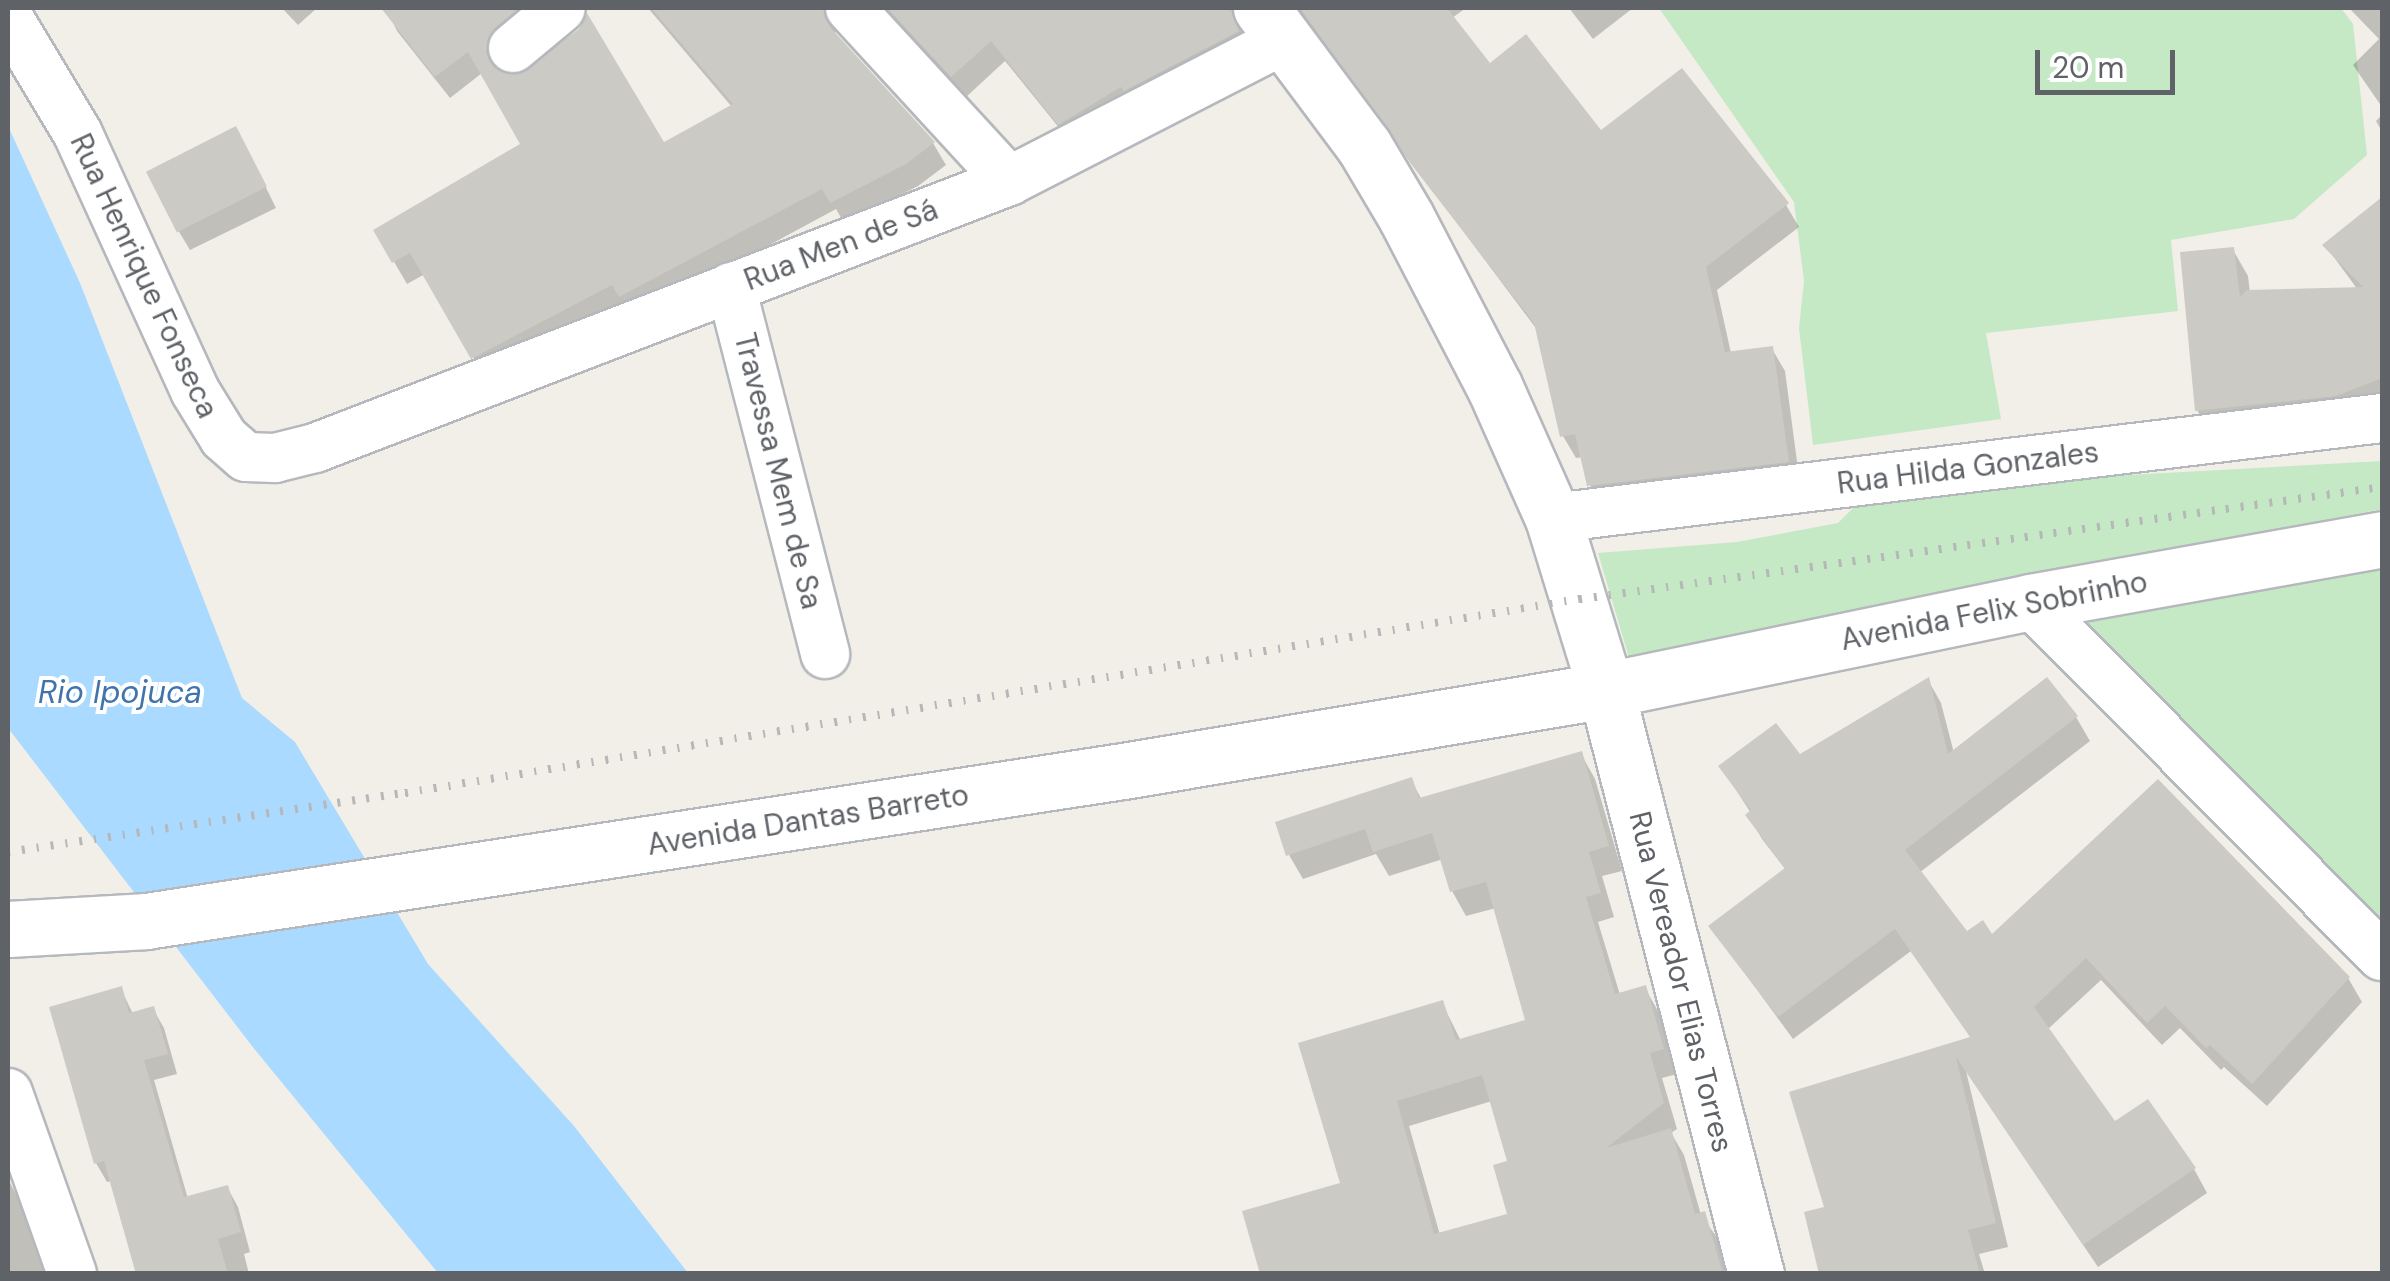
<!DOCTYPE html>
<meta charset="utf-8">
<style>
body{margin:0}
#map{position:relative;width:2390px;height:1281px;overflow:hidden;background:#f1efe8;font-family:"DM Sans",sans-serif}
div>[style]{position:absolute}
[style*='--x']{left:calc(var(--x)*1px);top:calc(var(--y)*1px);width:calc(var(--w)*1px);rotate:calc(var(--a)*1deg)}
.green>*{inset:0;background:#c5e8c5}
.water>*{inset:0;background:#aadaff}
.shadow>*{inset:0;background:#0003}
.building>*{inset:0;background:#cccac5;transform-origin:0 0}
.roads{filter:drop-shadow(2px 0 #b5b8bc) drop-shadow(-2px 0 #b5b8bc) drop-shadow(0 2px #b5b8bc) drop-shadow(0 -2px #b5b8bc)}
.street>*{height:48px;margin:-24px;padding:0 24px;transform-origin:24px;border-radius:24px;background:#fff}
.secondary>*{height:55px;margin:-27.5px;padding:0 27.5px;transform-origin:27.5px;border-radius:27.5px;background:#fff}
.rail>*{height:8px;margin-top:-4px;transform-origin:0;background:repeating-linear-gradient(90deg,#b6b7b8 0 2.5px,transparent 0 14.5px)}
span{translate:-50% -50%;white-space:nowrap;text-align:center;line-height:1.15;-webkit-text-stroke:8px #fff;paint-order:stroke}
.street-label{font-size:30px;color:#5f6368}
.water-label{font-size:32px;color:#4174aa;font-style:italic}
.frame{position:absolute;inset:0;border:10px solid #5f6368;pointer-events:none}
.scale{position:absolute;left:2035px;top:50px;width:140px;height:45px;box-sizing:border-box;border:5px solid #5f6368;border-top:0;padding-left:12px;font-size:30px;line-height:35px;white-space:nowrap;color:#5f6368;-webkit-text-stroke:8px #fff;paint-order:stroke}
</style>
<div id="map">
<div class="green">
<i style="clip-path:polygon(1659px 8px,2341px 8px,2353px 24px,2367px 155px,2294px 219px,2171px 240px,2178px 311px,1986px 333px,2001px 419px,1813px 445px,1799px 328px,1804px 281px,1794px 202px)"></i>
<i style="clip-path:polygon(2382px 461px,2382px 509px,1927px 597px,1630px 661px,1598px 553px,1737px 542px,1838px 523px,1861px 500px,2092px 477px)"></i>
<i style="clip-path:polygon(2382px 568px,2382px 930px,2076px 623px)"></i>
</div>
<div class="water">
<i style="clip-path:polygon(8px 126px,80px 283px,242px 698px,295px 742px,428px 964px,574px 1126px,688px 1273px,438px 1273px,252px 1046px,8px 728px)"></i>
</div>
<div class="shadow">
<i style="clip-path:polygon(282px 8px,317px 8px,298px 25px)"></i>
<i style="clip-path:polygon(386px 8px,559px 8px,498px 63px,500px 74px,531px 72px,663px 146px,732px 107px,648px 8px,851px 8px,836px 22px,835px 35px,933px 143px,946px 165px,918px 186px,844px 223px,836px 209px,634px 318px,486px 379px,425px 274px,407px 284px,376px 231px,524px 145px,482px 73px,450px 98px,397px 31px)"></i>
<i style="clip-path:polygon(879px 8px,1253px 8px,1244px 18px,1241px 37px,1073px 145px,1005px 61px,965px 98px)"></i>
<i style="clip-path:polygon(1296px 8px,1466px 8px,1452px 18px,1489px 66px,1600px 134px,1786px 205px,1799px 227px,1717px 290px,1731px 353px,1772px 349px,1785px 371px,1800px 484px,1602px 507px,1590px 485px,1583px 457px,1576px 458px,1563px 436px,1538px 331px)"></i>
<i style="clip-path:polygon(1569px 8px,1633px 8px,1593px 39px)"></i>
<i style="clip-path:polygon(2349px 8px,2382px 8px,2382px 107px,2353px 65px,2379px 39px)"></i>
<i style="clip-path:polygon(2382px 115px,2382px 132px,2376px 121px)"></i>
<i style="clip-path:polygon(247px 149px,276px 208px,190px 250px,178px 230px)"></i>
<i style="clip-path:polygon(2382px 200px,2382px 410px,2213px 436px,2197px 410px,2233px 250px,2248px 276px,2250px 293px,2358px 290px,2325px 245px)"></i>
<i style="clip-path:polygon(1928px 680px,1941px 703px,1954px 753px,2076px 717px,2090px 741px,1919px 873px,1967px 934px,2348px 978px,2362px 1002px,2267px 1106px,2224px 1067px,2221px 1070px,2180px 1028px,2162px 1045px,2101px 980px,2047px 1030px,2115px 1124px,2194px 1169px,2207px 1193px,2098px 1267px,1966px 1071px,2008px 1247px,1979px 1254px,1985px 1274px,1826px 1274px,1827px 1209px,1796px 1092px,1972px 1039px,1911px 951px,1793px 1039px,1711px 927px,1786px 870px,1762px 839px,1748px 815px,1751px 813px,1721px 767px,1799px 757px)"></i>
<i style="clip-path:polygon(evenodd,1581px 754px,1595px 779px,1622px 871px,1602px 876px,1614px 917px,1598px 922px,1620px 995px,1645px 988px,1659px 1013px,1677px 1074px,1662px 1078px,1677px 1129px,1671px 1133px,1684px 1155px,1701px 1215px,1718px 1239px,1728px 1274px,1262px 1274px,1343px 1185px,1442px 1003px,1461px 1041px,1528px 1022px,1496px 908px,1466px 916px,1452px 891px,1443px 859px,1389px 876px,1376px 854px,1303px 879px,1289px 855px,1411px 780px,1422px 800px,1581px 754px,1492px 1101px,1511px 1163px,1510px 1215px,1440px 1235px,1409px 1126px,1492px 1101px)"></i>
<i style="clip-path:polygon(121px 989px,133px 1014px,153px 1009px,164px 1028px,177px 1074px,154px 1080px,188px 1199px,227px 1187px,238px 1207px,250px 1252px,244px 1254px,249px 1274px,139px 1274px,113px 1181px,107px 1182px,96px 1163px)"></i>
<i style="clip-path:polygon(8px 1179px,17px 1196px,45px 1274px,8px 1274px)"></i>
</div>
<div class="building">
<i style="clip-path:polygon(381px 8px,519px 8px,495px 28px,486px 52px,493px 66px,517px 75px,579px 29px,587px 13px,664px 142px,733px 104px,651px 8px,823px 8px,830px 27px,935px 142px,906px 164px,830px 203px,822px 189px,619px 297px,612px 285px,471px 359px,410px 253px,392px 263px,373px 230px,520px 144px,468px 52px,435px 77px)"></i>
<i style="clip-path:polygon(887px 8px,1230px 8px,1239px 31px,1124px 91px,1121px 87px,1058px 125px,991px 41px,951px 77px)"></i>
<i style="clip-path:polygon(1300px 8px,1447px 8px,1490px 63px,1526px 34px,1601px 130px,1682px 68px,1789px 203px,1706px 267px,1725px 352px,1773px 346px,1789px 462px,1587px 486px,1575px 434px,1560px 437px,1534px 323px,1411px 164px)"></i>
<i style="left:236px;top:126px;width:68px;height:101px;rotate:63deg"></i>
<i style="clip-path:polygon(2382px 197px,2382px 378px,2336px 396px,2195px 411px,2180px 252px,2234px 247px,2240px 297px,2247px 290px,2363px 287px,2322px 245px)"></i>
<i style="clip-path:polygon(1929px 677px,1948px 754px,2047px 677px,2078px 716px,1905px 850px,1967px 931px,1983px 920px,1992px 934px,2158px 779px,2350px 977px,2252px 1084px,2210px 1045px,2206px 1048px,2165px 1006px,2147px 1023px,2086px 958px,2034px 1007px,2115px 1121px,2148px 1099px,2196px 1168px,2083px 1245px,1956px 1057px,1996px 1223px,1968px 1230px,1980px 1274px,1819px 1274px,1804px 1212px,1824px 1207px,1789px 1092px,1970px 1037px,1895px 929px,1778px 1017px,1708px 926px,1785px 868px,1745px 815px,1751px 810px,1718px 766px,1776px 723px,1800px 754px)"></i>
<i style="clip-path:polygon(evenodd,1582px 751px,1609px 846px,1589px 852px,1601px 893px,1586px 897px,1615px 994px,1646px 985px,1664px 1049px,1650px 1053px,1664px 1103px,1606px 1148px,1671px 1128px,1695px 1214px,1705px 1211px,1723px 1274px,1260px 1274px,1242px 1211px,1340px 1183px,1298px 1043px,1443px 1000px,1456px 1040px,1525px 1020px,1486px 882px,1450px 892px,1432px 833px,1373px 852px,1365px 829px,1286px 856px,1275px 822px,1412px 777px,1419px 798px,1582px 751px,1482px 1075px,1507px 1161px,1493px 1165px,1507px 1214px,1434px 1234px,1397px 1101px,1482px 1075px)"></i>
<i style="clip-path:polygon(122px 986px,129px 1013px,154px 1006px,168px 1054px,144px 1060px,184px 1197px,228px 1185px,241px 1232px,218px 1239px,228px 1274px,136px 1274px,104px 1161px,94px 1164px,49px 1007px)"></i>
</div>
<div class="roads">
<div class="street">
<i style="--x:850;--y:8;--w:235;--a:47.4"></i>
<i style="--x:8;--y:17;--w:136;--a:59.1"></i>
<i style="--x:78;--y:134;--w:282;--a:65.5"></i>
<i style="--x:195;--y:391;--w:55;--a:58.3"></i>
<i style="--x:224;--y:438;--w:29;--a:41"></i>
<i style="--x:246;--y:457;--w:29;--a:2"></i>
<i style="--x:275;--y:458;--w:41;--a:-14"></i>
<i style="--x:315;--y:448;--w:744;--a:-21.04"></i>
<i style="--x:1009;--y:181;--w:310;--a:-27.2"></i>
<i style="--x:513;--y:48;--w:62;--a:-39.8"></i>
<i style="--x:731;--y:287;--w:379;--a:75.6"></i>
<i style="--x:1553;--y:518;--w:835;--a:-6.88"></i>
<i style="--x:2030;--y:602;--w:499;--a:45.2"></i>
<i style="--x:8;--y:1093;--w:192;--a:70.5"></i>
</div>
<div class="secondary">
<i style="--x:1261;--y:8;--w:172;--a:53.3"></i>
<i style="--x:1364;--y:146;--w:82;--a:59.4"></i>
<i style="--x:1406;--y:217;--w:193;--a:62.5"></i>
<i style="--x:1495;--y:388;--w:142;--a:66"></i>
<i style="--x:1553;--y:518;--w:180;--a:72.9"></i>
<i style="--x:1606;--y:690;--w:603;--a:75.6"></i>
<i style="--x:8;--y:929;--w:138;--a:-3.3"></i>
<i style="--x:146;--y:921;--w:995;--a:-8.73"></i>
<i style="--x:1129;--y:770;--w:484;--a:-9.5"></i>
<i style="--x:1606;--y:690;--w:433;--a:-11.7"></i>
<i style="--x:2030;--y:602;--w:358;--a:-10.1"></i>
</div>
</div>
<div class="rail">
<i style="--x:8;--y:852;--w:401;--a:-8.5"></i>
<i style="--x:405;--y:793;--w:1191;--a:-9.38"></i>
<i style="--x:1580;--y:599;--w:810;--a:-7.95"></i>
</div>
<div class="street-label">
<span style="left:841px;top:245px;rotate:-21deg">Rua Men de Sá</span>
<span style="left:144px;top:276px;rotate:65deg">Rua Henrique Fonseca</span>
<span style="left:1968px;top:468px;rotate:-7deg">Rua Hilda Gonzales</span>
<span style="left:778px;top:471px;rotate:76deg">Travessa Mem de Sa</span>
<span style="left:1994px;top:611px;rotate:-11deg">Avenida Felix Sobrinho</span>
<span style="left:808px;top:820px;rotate:-9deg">Avenida Dantas Barreto</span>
<span style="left:1681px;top:982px;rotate:76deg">Rua Vereador Elias Torres</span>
</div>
<div class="water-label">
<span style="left:120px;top:692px">Rio Ipojuca</span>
</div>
<div class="frame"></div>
<div class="scale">20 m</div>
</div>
